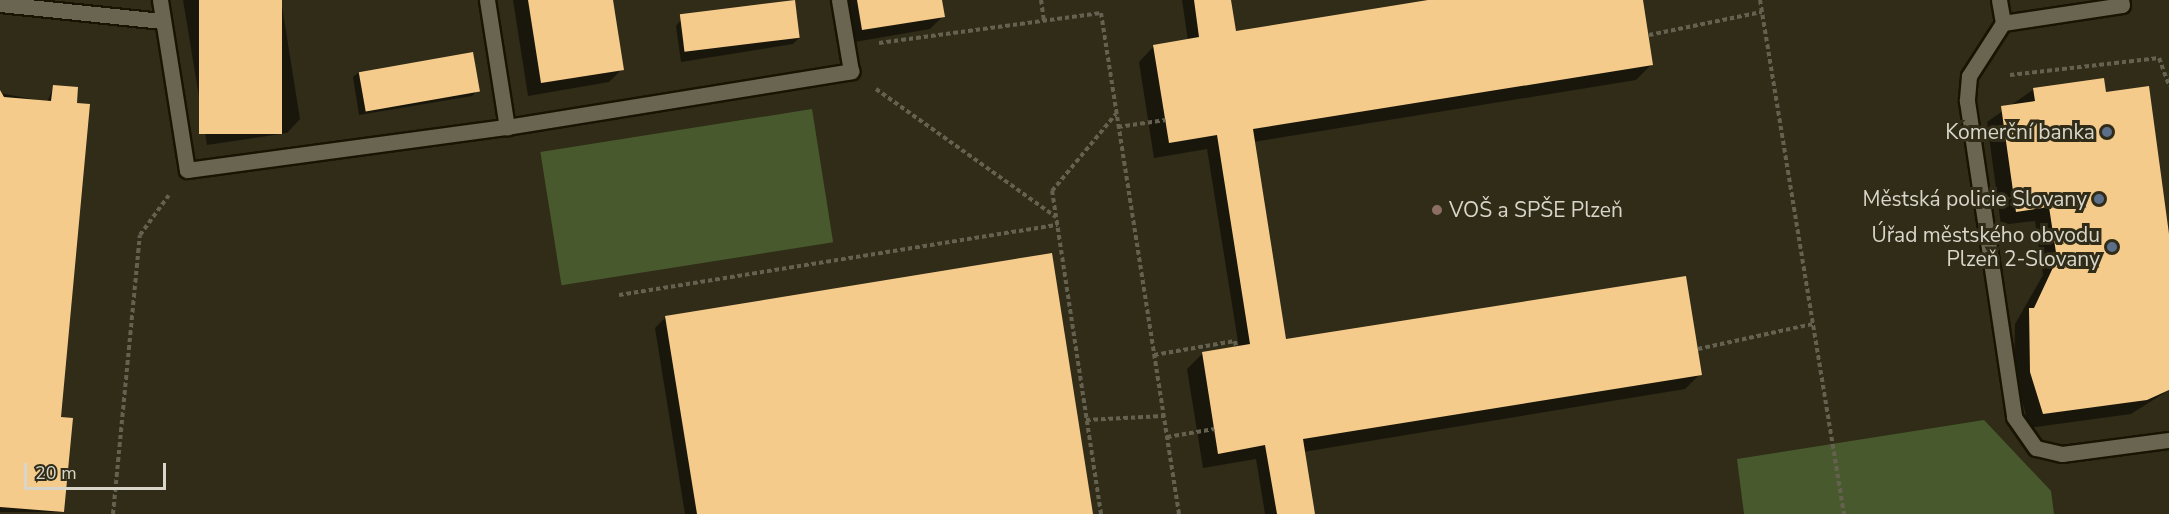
<!DOCTYPE html>
<meta charset="utf-8">
<style>
body{margin:0}
#map{position:relative;width:2169px;height:514px;overflow:hidden;background:#302c18;font-family:"Nunito Sans",sans-serif}
div>[style]{position:absolute}
[style*='--x']{left:calc(var(--x)*1px);top:calc(var(--y)*1px);width:calc(var(--w)*1px);rotate:calc(var(--a)*1deg)}
.green>*{inset:0;background:#485a2d;transform-origin:0 0}
.shadow>*{inset:0;background:#0007}
.building>*{inset:0;background:#f5cb8c;transform-origin:0 0}
.path>*{height:4px;margin-top:-2px;transform-origin:0;background:repeating-linear-gradient(90deg,#656150 0 4.5px,transparent 0 7.5px)}
.roads{filter:drop-shadow(2px 0 #181403) drop-shadow(-2px 0 #181403) drop-shadow(0 2px #181403) drop-shadow(0 -2px #181403)}
.service>*{height:15px;margin:-7.5px;padding:0 7.5px;transform-origin:7.5px;border-radius:7.5px;background:#6a6550}
.pedestrian>*{height:15px;margin:-7.5px;padding:0 7.5px;transform-origin:7.5px;border-radius:7.5px;background:#6a6550}
.minor>*{height:15px;margin:-7.5px;padding:0 7.5px;transform-origin:7.5px;border-radius:7.5px;background:#6a6550}
.dots>*{width:16px;height:16px;translate:-50% -50%;box-sizing:border-box;border:3px solid #302c18;border-radius:50%}
span{translate:-50% -50%;white-space:nowrap;text-align:center;line-height:1.15;-webkit-text-stroke:6px #302c18;paint-order:stroke}
.poi-label{font-size:21px;color:#d8d6ca}
.right{translate:-100% -50%;text-align:right}
.left{translate:0 -50%;text-align:left}
.scale{position:absolute;left:24px;top:463px;width:142px;height:27px;box-sizing:border-box;border:3px solid #d8d6ca;border-top:0;padding-left:8px;font-size:18px;line-height:21px;white-space:nowrap;color:#d8d6ca;-webkit-text-stroke:4px #302c18;paint-order:stroke}
</style>
<div id="map">
<div class="green">
<i style="left:812px;top:109px;width:135px;height:275px;rotate:81deg"></i>
<i style="clip-path:polygon(1984px 420px,2051px 491px,2054px 514px,1744px 514px,1737px 459px)"></i>
</div>
<div class="shadow">
<i style="clip-path:polygon(183px 0,281px 0,300px 119px,287px 133px,207px 145px)"></i>
<i style="clip-path:polygon(513px 0,611px 0,622px 69px,609px 82px,528px 96px)"></i>
<i style="clip-path:polygon(842px 0,940px 0,943px 16px,930px 29px,849px 43px)"></i>
<i style="clip-path:polygon(1182px 0,1229px 0,1232px 34px,1438px 0,1641px 0,1652px 64px,1636px 80px,1253px 142px,1282px 341px,1700px 374px,1685px 389px,1303px 452px,1313px 514px,1265px 514px,1256px 459px,1203px 468px,1187px 369px,1202px 354px,1239px 348px,1207px 149px,1154px 158px,1139px 62px,1154px 46px,1188px 41px)"></i>
<i style="clip-path:polygon(681px 20px,799px 38px,793px 44px,681px 62px,676px 26px)"></i>
<i style="clip-path:polygon(359px 72px,478px 90px,472px 96px,359px 115px,353px 77px)"></i>
<i style="clip-path:polygon(54px 86px,63px 512px,0 512px,0 93px,47px 102px)"></i>
<i style="clip-path:polygon(2034px 89px,2104px 94px,2169px 265px,2169px 390px,2131px 414px,2029px 428px,2014px 368px,2015px 324px,2043px 275px,2035px 221px,2001px 225px,1987px 122px)"></i>
<i style="clip-path:polygon(666px 317px,1092px 514px,685px 514px,655px 328px)"></i>
</div>
<div class="building">
<i style="left:199px;top:0;width:83px;height:134px"></i>
<i style="clip-path:polygon(528px 0,613px 0,624px 70px,541px 83px)"></i>
<i style="left:795px;top:0;width:38px;height:116px;rotate:83deg"></i>
<i style="clip-path:polygon(857px 0,942px 0,945px 17px,862px 30px)"></i>
<i style="clip-path:polygon(1194px 0,1231px 0,1236px 31px,1428px 0,1643px 0,1653px 65px,1253px 129px,1286px 339px,1686px 276px,1702px 375px,1303px 439px,1315px 514px,1277px 514px,1265px 445px,1218px 454px,1202px 352px,1250px 344px,1217px 135px,1169px 143px,1153px 45px,1199px 37px)"></i>
<i style="left:473px;top:52px;width:40px;height:116px;rotate:80deg"></i>
<i style="clip-path:polygon(2104px 78px,2106px 92px,2149px 86px,2169px 234px,2169px 390px,2147px 400px,2043px 414px,2030px 372px,2029px 308px,2034px 308px,2057px 259px,2049px 207px,2016px 212px,2001px 106px,2035px 101px,2033px 88px)"></i>
<i style="clip-path:polygon(53px 85px,78px 87px,77px 103px,90px 104px,61px 417px,73px 418px,64px 512px,0 507px,0 90px,4px 97px,51px 101px)"></i>
<i style="clip-path:polygon(1052px 253px,1093px 514px,697px 514px,665px 316px)"></i>
</div>
<div class="path">
<i style="--x:1041;--y:0;--w:22;--a:82"></i>
<i style="--x:1760;--y:0;--w:521;--a:80.72"></i>
<i style="--x:1649;--y:35;--w:115;--a:-11.5"></i>
<i style="--x:879;--y:43;--w:224;--a:-7.7"></i>
<i style="--x:1101;--y:13;--w:507;--a:81.15"></i>
<i style="--x:2010;--y:75;--w:150;--a:-6.5"></i>
<i style="--x:2159;--y:58;--w:30;--a:70"></i>
<i style="--x:876;--y:89;--w:221;--a:35.4"></i>
<i style="--x:1118;--y:127;--w:48;--a:-8.5"></i>
<i style="--x:619;--y:295;--w:444;--a:-9.1"></i>
<i style="--x:1698;--y:349;--w:118;--a:-12.3"></i>
<i style="--x:1154;--y:355;--w:82;--a:-9.8"></i>
<i style="--x:1235;--y:341;--w:6;--a:81"></i>
<i style="--x:1086;--y:420;--w:77;--a:-3"></i>
<i style="--x:1167;--y:437;--w:48;--a:-9.7"></i>
<i style="--x:113;--y:514;--w:280;--a:-84.5"></i>
<i style="--x:140;--y:235;--w:49;--a:-54.1"></i>
<i style="--x:1101;--y:514;--w:327;--a:-98.6"></i>
<i style="--x:1052;--y:191;--w:100;--a:-50.3"></i>
</div>
<div class="roads">
<div class="service">
<i style="--x:160;--y:0;--w:172;--a:81"></i>
<i style="--x:187;--y:170;--w:323;--a:-7.7"></i>
<i style="--x:507;--y:127;--w:349;--a:-9.2"></i>
<i style="--x:851;--y:71;--w:72;--a:-99.6"></i>
<i style="--x:487;--y:0;--w:129;--a:81.1"></i>
<i style="--x:0;--y:4;--w:164;--a:6"></i>
<i style="--x:2003;--y:23;--w:120;--a:-8.6"></i>
<i style="--x:2122;--y:5;--w:5;--a:-101"></i>
</div>
<div class="pedestrian">
<i style="--x:2014;--y:417;--w:38;--a:55"></i>
<i style="--x:2036;--y:448;--w:27;--a:13"></i>
<i style="--x:2062;--y:454;--w:108;--a:-7.5"></i>
</div>
<div class="minor">
<i style="--x:1999;--y:0;--w:23;--a:80"></i>
<i style="--x:2003;--y:23;--w:63;--a:122.7"></i>
<i style="--x:1969;--y:76;--w:25;--a:95"></i>
<i style="--x:1967;--y:101;--w:319;--a:81.5"></i>
</div>
</div>
<div class="dots">
<i style="left:2107px;top:132px;background:#5c6f8a"></i>
<i style="left:2099px;top:199px;background:#5c6f8a"></i>
<i style="left:1437px;top:210px;background:#8d6e63"></i>
<i style="left:2112px;top:247px;background:#5c6f8a"></i>
</div>
<div class="poi-label">
<span class="right" style="left:2095px;top:132px">Komerční banka</span>
<span class="right" style="left:2087px;top:199px">Městská policie Slovany</span>
<span class="left" style="left:1449px;top:210px">VOŠ a SPŠE Plzeň</span>
<span class="right" style="left:2100px;top:247px">Úřad městského obvodu<br>Plzeň 2-Slovany</span>
</div>
<div class="scale">20 m</div>
</div>
